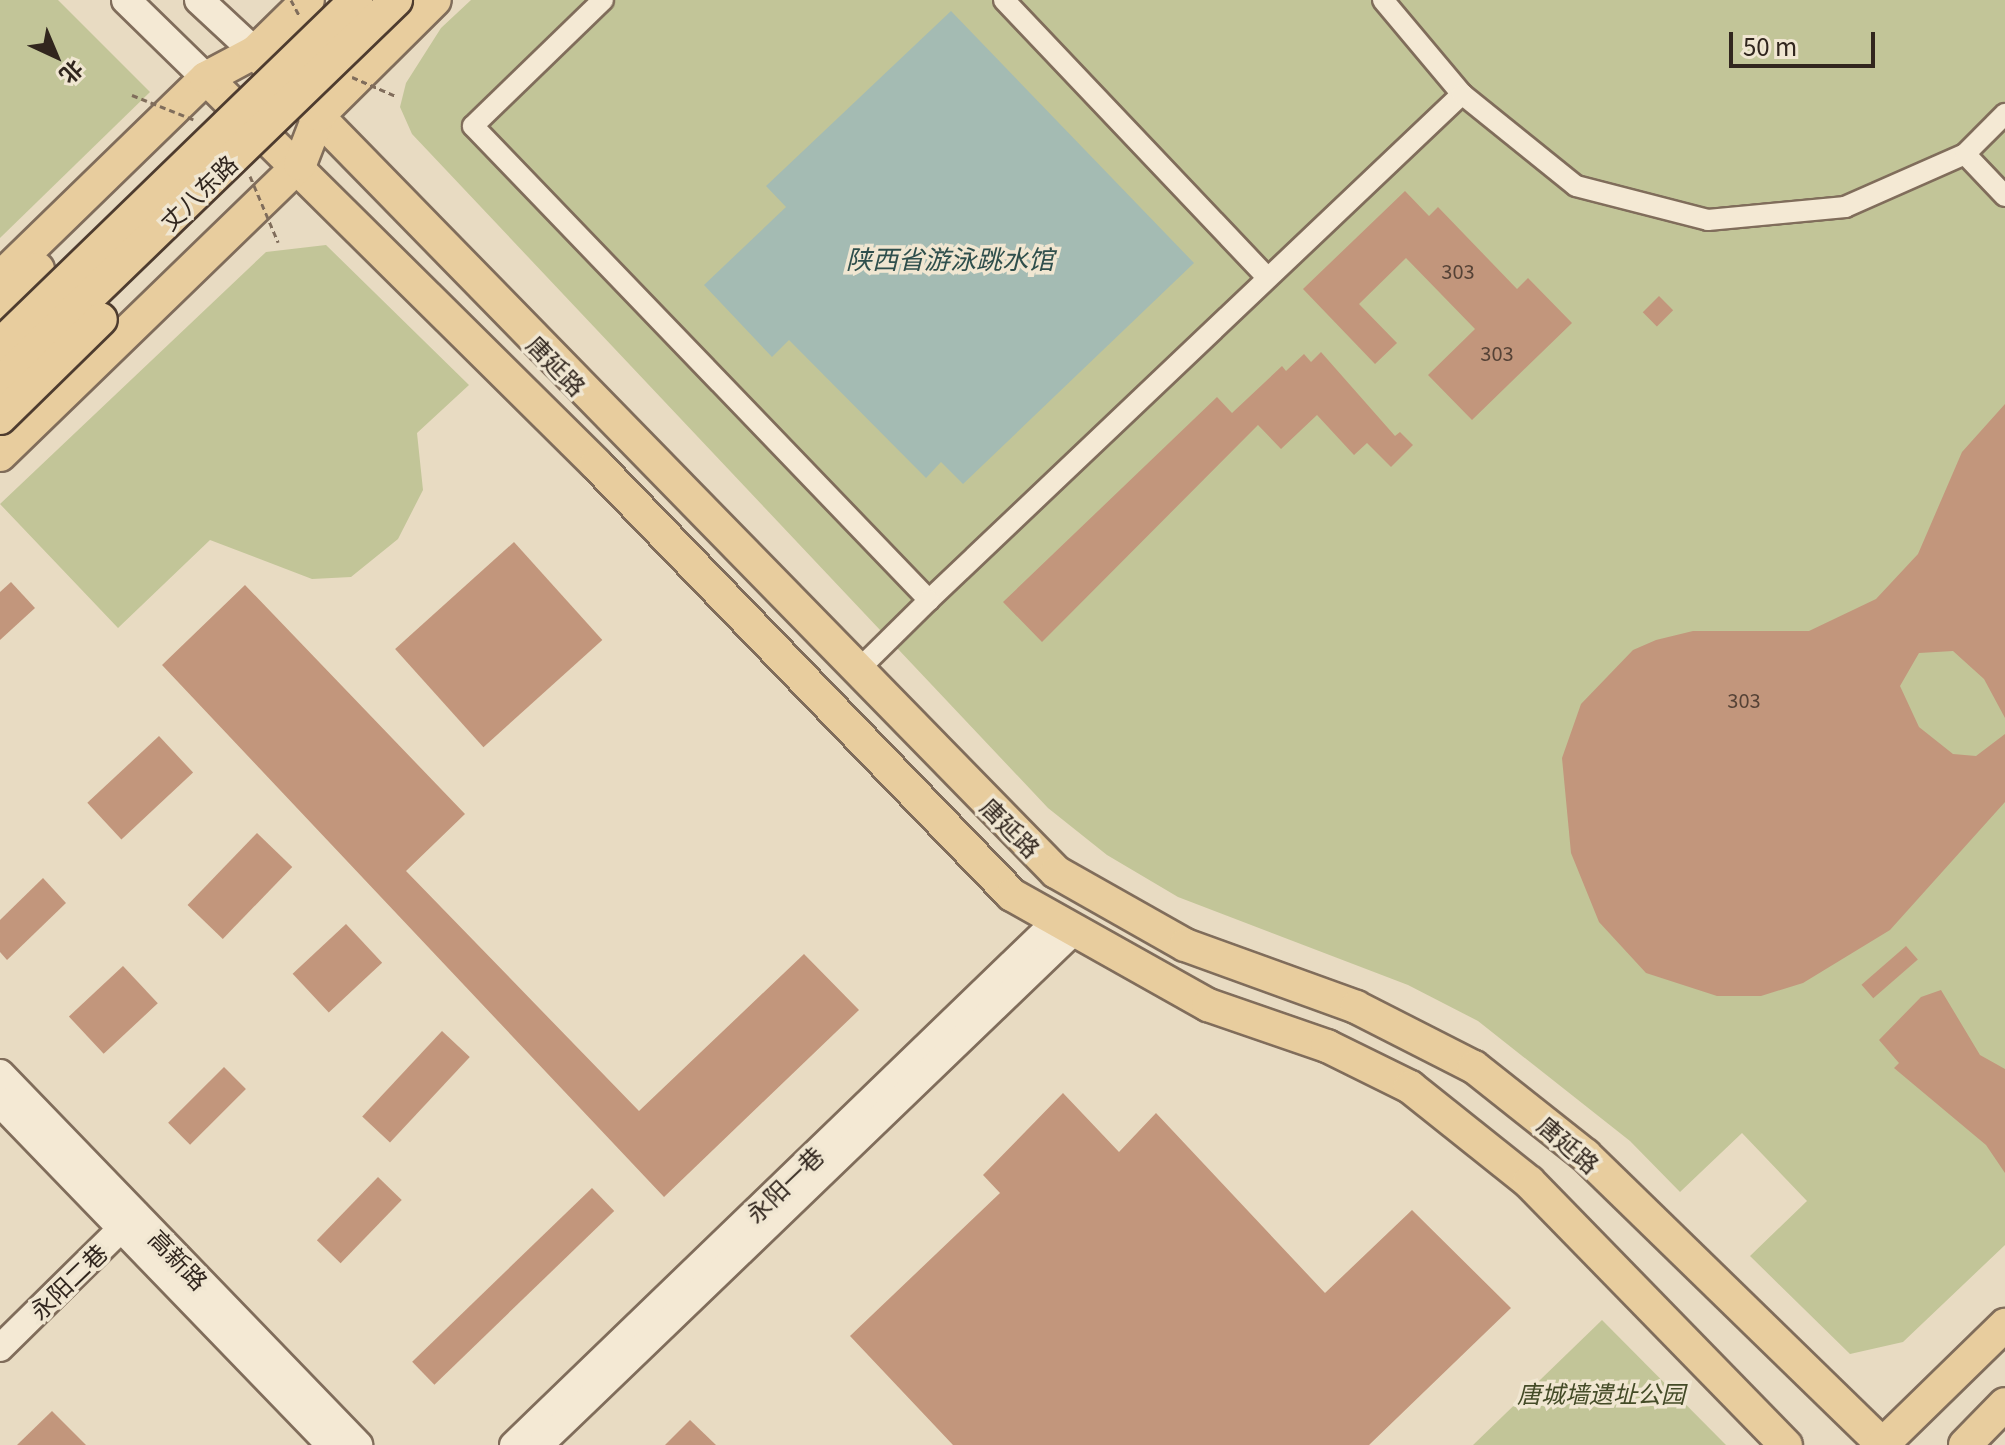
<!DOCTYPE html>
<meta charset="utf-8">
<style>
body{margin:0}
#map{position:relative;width:2005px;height:1445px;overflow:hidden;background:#e8dbc2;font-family:Georgia,"Noto Sans SC",serif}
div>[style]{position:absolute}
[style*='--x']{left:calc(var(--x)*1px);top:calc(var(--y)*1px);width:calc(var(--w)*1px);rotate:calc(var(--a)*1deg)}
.green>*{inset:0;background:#c2c598}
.water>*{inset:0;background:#a4bbb3}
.building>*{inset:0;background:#c2967c;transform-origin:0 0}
.roads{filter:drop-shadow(2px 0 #806d5b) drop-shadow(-2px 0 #806d5b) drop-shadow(0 2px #806d5b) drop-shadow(0 -2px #806d5b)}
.minor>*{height:20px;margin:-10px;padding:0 10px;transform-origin:10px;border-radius:10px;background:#f4e9d4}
.tertiary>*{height:26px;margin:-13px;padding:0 13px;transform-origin:13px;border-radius:13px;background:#f4e9d4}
.secondary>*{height:28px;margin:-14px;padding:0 14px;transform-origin:14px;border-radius:14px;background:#f4e9d4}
.primary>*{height:32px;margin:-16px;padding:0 16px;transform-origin:16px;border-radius:16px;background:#e8cd9e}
.path-bridge>*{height:3px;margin-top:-1.5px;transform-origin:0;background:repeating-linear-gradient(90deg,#806d5b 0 6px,transparent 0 10px)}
.bridges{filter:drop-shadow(2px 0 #4e3c2f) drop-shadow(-2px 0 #4e3c2f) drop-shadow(0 2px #4e3c2f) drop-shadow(0 -2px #4e3c2f)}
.primary-bridge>*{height:32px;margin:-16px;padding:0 16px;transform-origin:16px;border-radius:16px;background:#e8cd9e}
span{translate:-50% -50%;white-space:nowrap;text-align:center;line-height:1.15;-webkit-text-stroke:7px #f0e6d1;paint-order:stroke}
.number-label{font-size:20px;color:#554236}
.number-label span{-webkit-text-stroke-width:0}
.street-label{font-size:24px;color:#31261e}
.park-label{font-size:24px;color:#444b27;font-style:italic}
.water-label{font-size:26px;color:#2f4f4c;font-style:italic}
.north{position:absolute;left:16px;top:16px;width:80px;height:80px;-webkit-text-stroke:6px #f0e6d1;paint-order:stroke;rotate:136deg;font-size:22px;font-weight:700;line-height:32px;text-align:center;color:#31261e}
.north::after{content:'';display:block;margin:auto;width:28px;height:36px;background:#31261e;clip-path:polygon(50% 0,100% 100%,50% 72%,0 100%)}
.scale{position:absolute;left:1729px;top:32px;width:146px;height:36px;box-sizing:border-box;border:4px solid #31261e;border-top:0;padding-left:10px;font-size:24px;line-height:28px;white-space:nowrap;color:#31261e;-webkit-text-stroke:6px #f0e6d1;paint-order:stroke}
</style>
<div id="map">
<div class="green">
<i style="clip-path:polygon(0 0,58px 0,150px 92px,0 238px)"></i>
<i style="clip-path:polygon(471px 0,2005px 0,2005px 1245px,1903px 1342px,1850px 1354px,1750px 1256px,1807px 1201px,1742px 1133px,1680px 1192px,1630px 1141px,1478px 1021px,1408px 985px,1178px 897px,1107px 855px,1048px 808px,412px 134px,400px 107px,406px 83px,441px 28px)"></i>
<i style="clip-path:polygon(326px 245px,469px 385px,417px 433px,423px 490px,398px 539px,351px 577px,312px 579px,210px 540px,118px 628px,0 504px,266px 252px)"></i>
<i style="clip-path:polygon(1602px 1320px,1726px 1445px,1473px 1445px)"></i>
</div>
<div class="water">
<i style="clip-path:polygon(951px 11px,1194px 263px,963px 484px,941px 462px,926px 478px,789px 340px,772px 357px,704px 285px,786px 207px,766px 186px)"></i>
</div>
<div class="building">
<i style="clip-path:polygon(1405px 191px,1429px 216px,1438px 207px,1517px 289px,1528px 278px,1572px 323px,1472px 420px,1428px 375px,1475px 329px,1406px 258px,1359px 304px,1397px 343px,1375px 364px,1303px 289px)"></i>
<i style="left:1659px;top:296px;width:20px;height:23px;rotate:45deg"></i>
<i style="clip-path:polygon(1321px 352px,1395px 436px,1400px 432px,1413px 445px,1391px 467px,1367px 443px,1354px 455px,1317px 415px,1281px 449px,1258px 425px,1042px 642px,1003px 602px,1217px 397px,1232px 413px,1282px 366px,1286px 371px,1304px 354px,1311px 362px)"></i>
<i style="clip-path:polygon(2005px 404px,2005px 718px,1984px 679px,1953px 651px,1919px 653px,1900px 686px,1919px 727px,1953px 754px,1976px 756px,2005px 734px,2005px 802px,1890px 930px,1803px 983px,1761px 996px,1717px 996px,1646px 973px,1599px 922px,1571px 853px,1562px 758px,1581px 704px,1633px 650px,1656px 640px,1693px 631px,1809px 631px,1876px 599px,1918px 554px,1962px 452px)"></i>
<i style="left:514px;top:542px;width:132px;height:160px;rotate:48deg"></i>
<i style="clip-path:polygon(11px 582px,35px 608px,0 640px,0 592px)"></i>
<i style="clip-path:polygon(245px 585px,465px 814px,406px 871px,639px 1111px,804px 954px,859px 1010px,664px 1197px,162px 665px)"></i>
<i style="left:159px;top:736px;width:50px;height:98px;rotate:47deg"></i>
<i style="left:257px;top:833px;width:49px;height:100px;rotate:44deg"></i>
<i style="clip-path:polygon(43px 878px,66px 903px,7px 960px,0 952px,0 920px)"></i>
<i style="left:346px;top:924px;width:53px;height:73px;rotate:47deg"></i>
<i style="left:1906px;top:946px;width:18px;height:59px;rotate:49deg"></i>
<i style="left:123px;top:966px;width:51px;height:74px;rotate:47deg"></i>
<i style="clip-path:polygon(1941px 990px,1980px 1055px,2005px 1069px,2005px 1173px,1986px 1145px,1894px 1068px,1899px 1063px,1879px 1040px,1921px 997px)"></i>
<i style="left:442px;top:1031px;width:38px;height:117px;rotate:43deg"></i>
<i style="left:224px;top:1067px;width:31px;height:79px;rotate:45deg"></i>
<i style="clip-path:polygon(1063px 1093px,1119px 1152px,1156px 1113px,1325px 1293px,1412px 1210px,1511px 1308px,1369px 1445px,953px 1445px,850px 1336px,1000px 1193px,983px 1175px)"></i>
<i style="left:378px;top:1177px;width:33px;height:88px;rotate:44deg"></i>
<i style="left:592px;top:1188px;width:32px;height:250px;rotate:46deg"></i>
<i style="clip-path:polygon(52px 1411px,86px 1445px,17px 1445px)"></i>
<i style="clip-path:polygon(690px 1420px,716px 1445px,665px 1445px)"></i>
</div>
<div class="roads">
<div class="minor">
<i style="--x:603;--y:0;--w:181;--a:135.9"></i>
<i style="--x:473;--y:126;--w:658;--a:46.11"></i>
<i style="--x:929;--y:600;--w:735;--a:-43.51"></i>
<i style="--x:1004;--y:0;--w:383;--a:46.5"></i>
<i style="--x:1383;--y:0;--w:123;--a:50"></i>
<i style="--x:1462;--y:94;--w:146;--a:38.9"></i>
<i style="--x:1576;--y:186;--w:136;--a:14.4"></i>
<i style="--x:1708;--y:220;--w:138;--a:-5.4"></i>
<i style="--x:1845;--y:207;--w:131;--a:-23.8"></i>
<i style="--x:1965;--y:154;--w:57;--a:-45"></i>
<i style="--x:1965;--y:154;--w:58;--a:46.4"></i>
<i style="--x:857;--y:671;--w:101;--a:-44.6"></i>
</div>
<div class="tertiary">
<i style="--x:0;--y:1348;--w:191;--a:-44.6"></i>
<i style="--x:513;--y:1445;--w:752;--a:-43.98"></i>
<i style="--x:540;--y:1445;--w:738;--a:-43.9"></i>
</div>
<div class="secondary">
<i style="--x:126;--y:0;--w:112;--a:44.3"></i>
<i style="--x:199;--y:0;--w:76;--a:42.9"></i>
<i style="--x:0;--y:1074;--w:516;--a:46.02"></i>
<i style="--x:0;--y:1102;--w:477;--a:46"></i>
</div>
<div class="primary">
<i style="--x:255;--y:52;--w:1146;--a:45.67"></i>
<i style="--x:1056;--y:872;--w:148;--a:29.5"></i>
<i style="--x:1185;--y:945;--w:182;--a:19.9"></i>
<i style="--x:1356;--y:1007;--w:132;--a:27"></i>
<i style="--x:1474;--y:1067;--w:142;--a:38.4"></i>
<i style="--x:1585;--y:1155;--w:416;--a:44.2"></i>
<i style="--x:206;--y:78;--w:549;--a:44.7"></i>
<i style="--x:596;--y:464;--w:599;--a:46.01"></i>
<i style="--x:1012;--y:895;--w:225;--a:29.3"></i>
<i style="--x:1208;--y:1005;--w:126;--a:19"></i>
<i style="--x:1327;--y:1046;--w:93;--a:26.3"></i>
<i style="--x:1410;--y:1087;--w:152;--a:38.6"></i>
<i style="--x:1529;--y:1182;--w:368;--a:45.7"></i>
<i style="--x:0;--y:278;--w:287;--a:-44.2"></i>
<i style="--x:206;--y:78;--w:55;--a:-28"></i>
<i style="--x:255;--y:52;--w:74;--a:-44.5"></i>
<i style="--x:0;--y:306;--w:53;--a:-44.2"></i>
<i style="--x:0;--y:455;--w:418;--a:-44.1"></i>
<i style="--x:300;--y:164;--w:53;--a:-68.8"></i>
<i style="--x:319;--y:115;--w:163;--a:-44.8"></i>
<i style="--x:1882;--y:1445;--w:172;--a:-44.3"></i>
<i style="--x:1965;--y:1445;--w:57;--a:-45.7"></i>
</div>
</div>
<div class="path-bridge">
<i style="--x:291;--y:0;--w:19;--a:62"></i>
<i style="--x:352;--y:77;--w:48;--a:23.4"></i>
<i style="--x:132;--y:95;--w:68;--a:21.6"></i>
<i style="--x:250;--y:176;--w:72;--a:67"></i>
</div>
<div class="bridges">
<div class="primary-bridge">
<i style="--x:0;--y:345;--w:496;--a:-44.1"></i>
<i style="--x:0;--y:383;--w:551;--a:-44.04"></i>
<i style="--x:0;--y:418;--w:141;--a:-44.4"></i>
</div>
</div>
<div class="number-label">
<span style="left:1458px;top:270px">303</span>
<span style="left:1497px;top:352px">303</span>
<span style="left:1744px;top:699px">303</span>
</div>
<div class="street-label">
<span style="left:198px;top:192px;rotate:-44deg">丈八东路</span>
<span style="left:557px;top:365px;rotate:46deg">唐延路</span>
<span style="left:1011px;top:827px;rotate:45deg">唐延路</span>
<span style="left:1569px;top:1144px;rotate:41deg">唐延路</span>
<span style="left:784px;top:1184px;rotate:-44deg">永阳一巷</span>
<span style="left:179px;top:1259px;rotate:46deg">高新路</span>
<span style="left:68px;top:1281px;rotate:-44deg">永阳二巷</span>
</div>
<div class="park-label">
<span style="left:1601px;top:1393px">唐城墙遗址公园</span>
</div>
<div class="water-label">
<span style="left:950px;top:258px">陕西省游泳跳水馆</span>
</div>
<div class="north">北</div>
<div class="scale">50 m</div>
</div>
